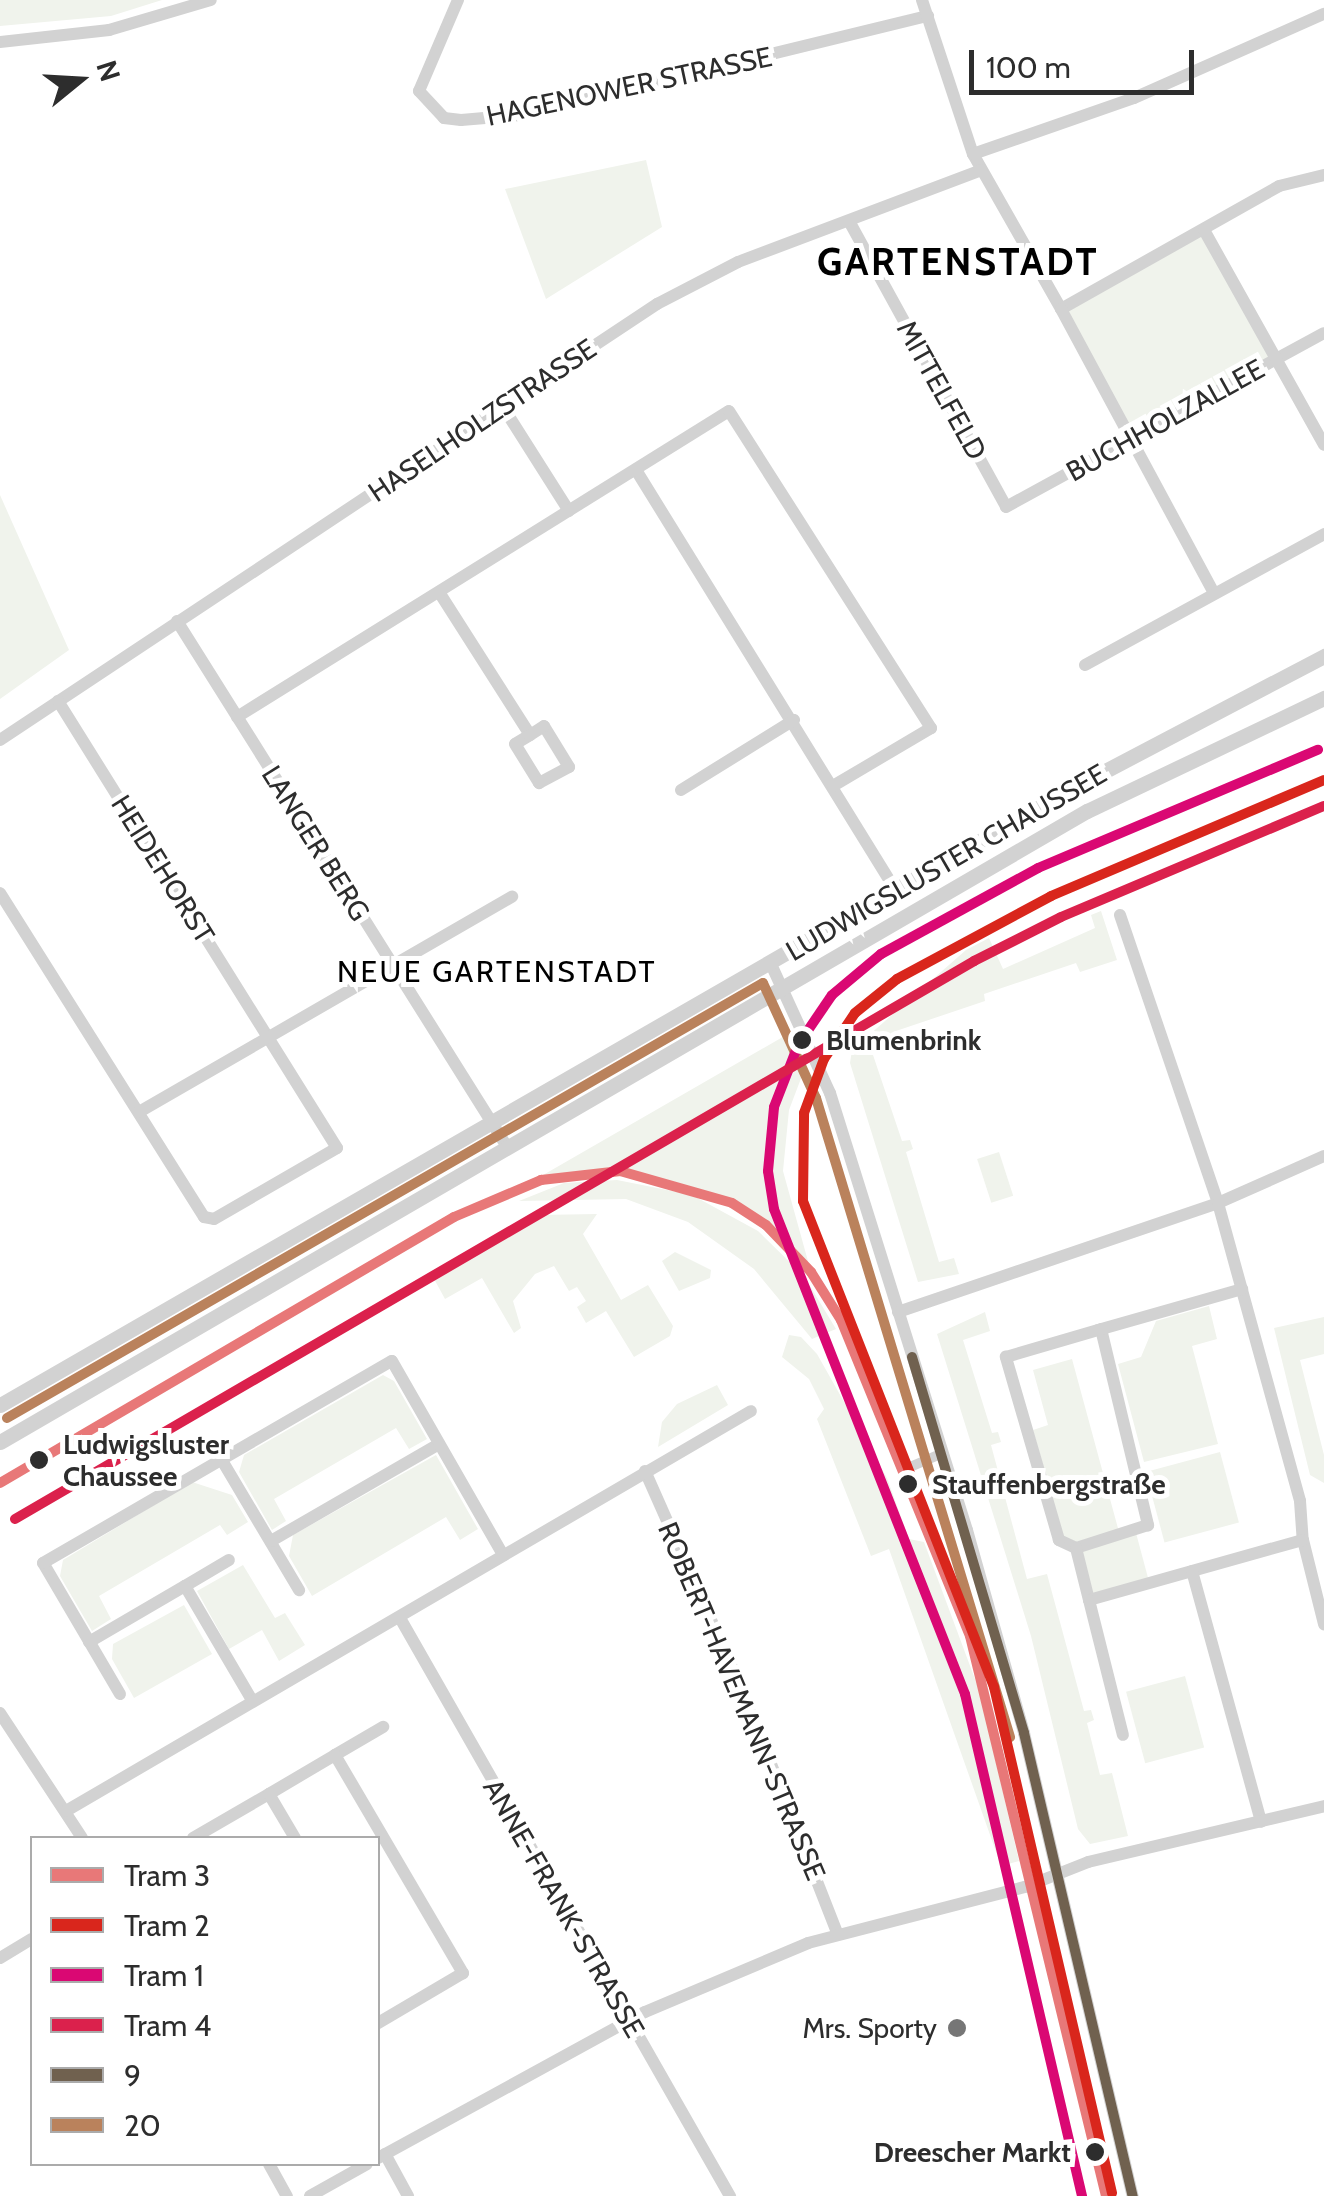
<!DOCTYPE html>
<meta charset="utf-8">
<style>
body{margin:0}
#map{position:relative;width:1324px;height:2196px;overflow:hidden;background:#fff;font-family:Cabin,sans-serif}
div>[style]{position:absolute}
[style*='--x']{left:calc(var(--x)*1px);top:calc(var(--y)*1px);width:calc(var(--w)*1px);rotate:calc(var(--a)*1deg)}
.green>*{inset:0;background:#f0f3ec;transform-origin:0 0}
.pedestrian>*{height:10px;margin:-5px;padding:0 5px;transform-origin:5px;border-radius:5px;background:#d2d2d2}
.minor>*{height:12px;margin:-6px;padding:0 6px;transform-origin:6px;border-radius:6px;background:#d2d2d2}
.tertiary>*{height:15px;margin:-7.5px;padding:0 7.5px;transform-origin:7.5px;border-radius:7.5px;background:#d2d2d2}
.bus-1>*{height:10px;margin:-5px;padding:0 5px;transform-origin:5px;border-radius:5px;background:#70614f}
.bus-2>*{height:10px;margin:-5px;padding:0 5px;transform-origin:5px;border-radius:5px;background:#ba825c}
.tram-1>*{height:10px;margin:-5px;padding:0 5px;transform-origin:5px;border-radius:5px;background:#e87878}
.tram-2>*{height:10px;margin:-5px;padding:0 5px;transform-origin:5px;border-radius:5px;background:#d9261c}
.tram-3>*{height:10px;margin:-5px;padding:0 5px;transform-origin:5px;border-radius:5px;background:#da0873}
.tram-4>*{height:10px;margin:-5px;padding:0 5px;transform-origin:5px;border-radius:5px;background:#db214c}
.dots>*{width:28px;height:28px;translate:-50% -50%;box-sizing:border-box;border:5px solid #fff;border-radius:50%}
span{translate:-50% -50%;white-space:nowrap;text-align:center;line-height:1.15;-webkit-text-stroke:10px #fff;paint-order:stroke}
.street-label{font-size:28px;color:#2d2d2d}
.stop-label{font-size:28px;color:#2d2d2d;font-weight:700}
.left{translate:0 -50%;text-align:left}
.right{translate:-100% -50%;text-align:right}
.poi-label{font-size:28px;color:#2d2d2d}
.neighbourhood-label{font-size:30px;color:#000;letter-spacing:2.5px}
.district-label{font-size:38px;color:#000;font-weight:700;letter-spacing:2.5px}
.legend{position:absolute;left:30px;top:1836px;width:350px;height:330px;box-sizing:border-box;background:#fff;border:2px solid #ababab;margin:0;padding:12px 18px;list-style:none;font-size:30px;color:#2d2d2d}
.legend li{display:flex;align-items:center;gap:20px;height:50px}
.legend b{width:50px;border:2px solid #ababab}
.north{position:absolute;left:30px;top:30px;width:100px;height:100px;-webkit-text-stroke:8px #fff;paint-order:stroke;rotate:72deg;font-size:28px;font-weight:700;line-height:40px;text-align:center;color:#2d2d2d}
.north::after{content:'';display:block;margin:auto;width:35px;height:45px;background:#2d2d2d;clip-path:polygon(50% 0,100% 100%,50% 72%,0 100%)}
.scale{position:absolute;left:969px;top:50px;width:225px;height:45px;box-sizing:border-box;border:5px solid #2d2d2d;border-top:0;padding-left:12px;font-size:30px;line-height:35px;white-space:nowrap;color:#2d2d2d;-webkit-text-stroke:8px #fff;paint-order:stroke}
</style>
<div id="map">
<div class="green">
<i style="clip-path:polygon(0 0,162px 0,111px 16px,0 26px)"></i>
<i style="clip-path:polygon(646px 160px,662px 227px,546px 299px,505px 189px)"></i>
<i style="left:1204px;top:230px;width:148px;height:163px;rotate:61deg"></i>
<i style="clip-path:polygon(0 495px,69px 650px,0 699px)"></i>
<i style="clip-path:polygon(1101px 911px,1117px 960px,1080px 972px,1076px 963px,984px 994px,985px 1001px,893px 1032px,896px 1044px,872px 1052px,902px 1141px,910px 1140px,913px 1149px,906px 1152px,939px 1262px,954px 1258px,959px 1274px,918px 1282px,850px 1063px,852px 1050px,966px 950px,989px 938px,1003px 969px,1095px 928px,1091px 915px)"></i>
<i style="clip-path:polygon(800px 1027px,811px 1052px,789px 1110px,783px 1171px,811px 1272px,766px 1225px,695px 1188px,620px 1171px,562px 1173px,524px 1186px)"></i>
<i style="left:999px;top:1152px;width:46px;height:23px;rotate:72deg"></i>
<i style="clip-path:polygon(617px 1180px,692px 1195px,758px 1231px,804px 1276px,836px 1329px,812px 1339px,754px 1269px,688px 1222px,626px 1199px,519px 1201px,564px 1183px)"></i>
<i style="clip-path:polygon(597px 1214px,583px 1234px,621px 1300px,648px 1285px,673px 1326px,670px 1336px,634px 1357px,606px 1311px,586px 1323px,577px 1307px,586px 1301px,577px 1287px,569px 1291px,554px 1266px,535px 1274px,513px 1301px,521px 1328px,514px 1333px,482px 1278px,445px 1299px,433px 1277px,539px 1215px)"></i>
<i style="clip-path:polygon(675px 1252px,711px 1270px,710px 1278px,679px 1291px,662px 1261px)"></i>
<i style="clip-path:polygon(1209px 1306px,1217px 1339px,1192px 1346px,1218px 1444px,1144px 1462px,1118px 1364px,1141px 1357px,1156px 1321px)"></i>
<i style="clip-path:polygon(985px 1312px,990px 1331px,963px 1340px,992px 1433px,998px 1432px,1001px 1442px,991px 1445px,1027px 1579px,1047px 1574px,1084px 1711px,1091px 1710px,1094px 1720px,1087px 1723px,1100px 1775px,1112px 1773px,1128px 1836px,1090px 1844px,1078px 1829px,1031px 1636px,937px 1334px)"></i>
<i style="clip-path:polygon(1324px 1317px,1324px 1354px,1300px 1360px,1324px 1455px,1324px 1483px,1310px 1475px,1274px 1328px)"></i>
<i style="clip-path:polygon(789px 1335px,801px 1337px,817px 1354px,887px 1478px,909px 1539px,924px 1542px,979px 1690px,1019px 1861px,1001px 1866px,889px 1549px,871px 1556px,817px 1419px,824px 1409px,809px 1379px,782px 1357px)"></i>
<i style="clip-path:polygon(1072px 1359px,1119px 1532px,1076px 1542px,1063px 1536px,1033px 1430px,1048px 1425px,1033px 1370px)"></i>
<i style="clip-path:polygon(383px 1375px,394px 1381px,427px 1439px,409px 1449px,396px 1428px,274px 1499px,286px 1521px,272px 1530px,239px 1472px,244px 1455px)"></i>
<i style="clip-path:polygon(717px 1385px,728px 1405px,658px 1447px,662px 1422px,677px 1404px)"></i>
<i style="left:1220px;top:1452px;width:73px;height:77px;rotate:75deg"></i>
<i style="clip-path:polygon(436px 1455px,478px 1529px,460px 1540px,446px 1517px,312px 1596px,289px 1556px,293px 1535px)"></i>
<i style="clip-path:polygon(192px 1482px,232px 1495px,248px 1522px,227px 1535px,220px 1525px,99px 1596px,111px 1619px,92px 1631px,60px 1576px,63px 1560px)"></i>
<i style="left:1136px;top:1533px;width:53px;height:62px;rotate:75deg"></i>
<i style="clip-path:polygon(243px 1565px,275px 1618px,285px 1613px,305px 1645px,279px 1661px,262px 1630px,229px 1649px,197px 1591px)"></i>
<i style="clip-path:polygon(184px 1605px,212px 1654px,134px 1698px,112px 1659px,113px 1644px)"></i>
<i style="left:1185px;top:1676px;width:74px;height:61px;rotate:75deg"></i>
</div>
<div class="pedestrian">
<i style="--x:903;--y:1470;--w:43;--a:-23"></i>
</div>
<div class="minor">
<i style="--x:458;--y:0;--w:99;--a:113.2"></i>
<i style="--x:419;--y:91;--w:37;--a:47"></i>
<i style="--x:444;--y:118;--w:17;--a:7"></i>
<i style="--x:461;--y:120;--w:60;--a:-4.8"></i>
<i style="--x:521;--y:115;--w:419;--a:-13.7"></i>
<i style="--x:922;--y:0;--w:162;--a:71.7"></i>
<i style="--x:973;--y:154;--w:178;--a:60.4"></i>
<i style="--x:1061;--y:309;--w:250;--a:-29.4"></i>
<i style="--x:1279;--y:186;--w:46;--a:-13.7"></i>
<i style="--x:0;--y:42;--w:110;--a:-6.3"></i>
<i style="--x:109;--y:30;--w:106;--a:-16.4"></i>
<i style="--x:973;--y:154;--w:170;--a:-19.2"></i>
<i style="--x:1134;--y:98;--w:208;--a:-23.9"></i>
<i style="--x:849;--y:221;--w:326;--a:61.2"></i>
<i style="--x:1006;--y:507;--w:362;--a:-28.7"></i>
<i style="--x:1204;--y:230;--w:246;--a:60.8"></i>
<i style="--x:1061;--y:309;--w:320;--a:61.7"></i>
<i style="--x:503;--y:407;--w:123;--a:57.6"></i>
<i style="--x:636;--y:470;--w:493;--a:58.3"></i>
<i style="--x:439;--y:592;--w:169;--a:57.5"></i>
<i style="--x:530;--y:735;--w:17;--a:149"></i>
<i style="--x:515;--y:744;--w:46;--a:58.4"></i>
<i style="--x:539;--y:783;--w:34;--a:-28"></i>
<i style="--x:569;--y:767;--w:48;--a:-121.4"></i>
<i style="--x:544;--y:726;--w:17;--a:147"></i>
<i style="--x:177;--y:621;--w:619;--a:57.88"></i>
<i style="--x:1085;--y:665;--w:273;--a:-28.7"></i>
<i style="--x:237;--y:717;--w:579;--a:-31.88"></i>
<i style="--x:729;--y:411;--w:376;--a:57.5"></i>
<i style="--x:931;--y:728;--w:114;--a:149.4"></i>
<i style="--x:0;--y:740;--w:789;--a:-33.57"></i>
<i style="--x:657;--y:304;--w:91;--a:-27.4"></i>
<i style="--x:738;--y:262;--w:260;--a:-20.7"></i>
<i style="--x:681;--y:790;--w:133;--a:-31.8"></i>
<i style="--x:0;--y:893;--w:383;--a:57.8"></i>
<i style="--x:204;--y:1217;--w:10;--a:11"></i>
<i style="--x:214;--y:1219;--w:142;--a:-30"></i>
<i style="--x:337;--y:1148;--w:527;--a:-121.97"></i>
<i style="--x:1120;--y:915;--w:304;--a:71.2"></i>
<i style="--x:1218;--y:1203;--w:309;--a:74.6"></i>
<i style="--x:1300;--y:1501;--w:39;--a:86"></i>
<i style="--x:1303;--y:1540;--w:87;--a:76"></i>
<i style="--x:770;--y:962;--w:144;--a:65.4"></i>
<i style="--x:830;--y:1093;--w:458;--a:72.6"></i>
<i style="--x:967;--y:1530;--w:211;--a:74.3"></i>
<i style="--x:1024;--y:1733;--w:476;--a:76.8"></i>
<i style="--x:139;--y:1112;--w:431;--a:-30"></i>
<i style="--x:898;--y:1312;--w:338;--a:-18.8"></i>
<i style="--x:1218;--y:1203;--w:116;--a:-23.9"></i>
<i style="--x:1101;--y:1329;--w:202;--a:76.5"></i>
<i style="--x:1148;--y:1525;--w:76;--a:162.3"></i>
<i style="--x:1076;--y:1548;--w:19;--a:-155"></i>
<i style="--x:1059;--y:1540;--w:191;--a:-106.2"></i>
<i style="--x:1006;--y:1357;--w:96;--a:-16.4"></i>
<i style="--x:1098;--y:1330;--w:150;--a:-15.9"></i>
<i style="--x:220;--y:1457;--w:155;--a:59.3"></i>
<i style="--x:645;--y:1471;--w:240;--a:66.1"></i>
<i style="--x:742;--y:1690;--w:260;--a:68.6"></i>
<i style="--x:271;--y:1541;--w:194;--a:-30"></i>
<i style="--x:1076;--y:1548;--w:54;--a:76"></i>
<i style="--x:1089;--y:1600;--w:222;--a:-15.7"></i>
<i style="--x:1192;--y:1571;--w:260;--a:74.6"></i>
<i style="--x:185;--y:1586;--w:51;--a:-30.6"></i>
<i style="--x:1089;--y:1600;--w:139;--a:75.9"></i>
<i style="--x:400;--y:1618;--w:666;--a:60.28"></i>
<i style="--x:89;--y:1642;--w:111;--a:-30.3"></i>
<i style="--x:185;--y:1586;--w:134;--a:59.6"></i>
<i style="--x:120;--y:1694;--w:152;--a:-120.4"></i>
<i style="--x:43;--y:1563;--w:403;--a:-30.1"></i>
<i style="--x:392;--y:1361;--w:224;--a:60.2"></i>
<i style="--x:0;--y:1713;--w:149;--a:56.7"></i>
<i style="--x:335;--y:1755;--w:56;--a:-30.3"></i>
<i style="--x:66;--y:1811;--w:793;--a:-30.28"></i>
<i style="--x:193;--y:1838;--w:88;--a:-30.1"></i>
<i style="--x:295;--y:1838;--w:51;--a:-120.6"></i>
<i style="--x:269;--y:1794;--w:77;--a:-30.6"></i>
<i style="--x:335;--y:1755;--w:253;--a:59.6"></i>
<i style="--x:463;--y:1973;--w:99;--a:149.5"></i>
<i style="--x:0;--y:1958;--w:37;--a:-31"></i>
<i style="--x:385;--y:2154;--w:48;--a:61.3"></i>
<i style="--x:378;--y:2158;--w:304;--a:-28.7"></i>
<i style="--x:645;--y:2012;--w:177;--a:-22.9"></i>
<i style="--x:808;--y:1943;--w:224;--a:-14.5"></i>
<i style="--x:1025;--y:1887;--w:68;--a:-21.6"></i>
<i style="--x:1088;--y:1862;--w:243;--a:-13.3"></i>
<i style="--x:269;--y:2164;--w:37;--a:61"></i>
<i style="--x:310;--y:2196;--w:65;--a:-29.3"></i>
</div>
<div class="tertiary">
<i style="--x:0;--y:1405;--w:1229;--a:-29.92"></i>
<i style="--x:1065;--y:792;--w:293;--a:-27.7"></i>
<i style="--x:0;--y:1442;--w:1257;--a:-30.14"></i>
<i style="--x:1087;--y:811;--w:263;--a:-25.5"></i>
</div>
<div class="bus-1">
<i style="--x:912;--y:1357;--w:392;--a:73.4"></i>
<i style="--x:1024;--y:1733;--w:476;--a:76.8"></i>
</div>
<div class="bus-2">
<i style="--x:7;--y:1418;--w:872;--a:-29.92"></i>
<i style="--x:763;--y:983;--w:127;--a:65.3"></i>
<i style="--x:816;--y:1098;--w:668;--a:73.11"></i>
</div>
<div class="tram-1">
<i style="--x:0;--y:1483;--w:526;--a:-30.37"></i>
<i style="--x:454;--y:1217;--w:95;--a:-23"></i>
<i style="--x:541;--y:1180;--w:80;--a:-6.5"></i>
<i style="--x:620;--y:1171;--w:116;--a:15.9"></i>
<i style="--x:732;--y:1203;--w:40;--a:32.9"></i>
<i style="--x:766;--y:1225;--w:65;--a:46.2"></i>
<i style="--x:811;--y:1272;--w:57;--a:58"></i>
<i style="--x:841;--y:1320;--w:341;--a:67.8"></i>
<i style="--x:970;--y:1636;--w:576;--a:76.35"></i>
</div>
<div class="tram-2">
<i style="--x:1112;--y:2193;--w:520;--a:-103.13"></i>
<i style="--x:994;--y:1687;--w:522;--a:-111.46"></i>
<i style="--x:803;--y:1201;--w:88;--a:-89.3"></i>
<i style="--x:804;--y:1113;--w:58;--a:-69.7"></i>
<i style="--x:824;--y:1059;--w:55;--a:-56"></i>
<i style="--x:855;--y:1013;--w:54;--a:-39"></i>
<i style="--x:897;--y:979;--w:175;--a:-28.3"></i>
<i style="--x:1051;--y:896;--w:297;--a:-23"></i>
</div>
<div class="tram-3">
<i style="--x:1082;--y:2196;--w:515;--a:-103.12"></i>
<i style="--x:965;--y:1694;--w:521;--a:-111.5"></i>
<i style="--x:774;--y:1209;--w:38;--a:-99"></i>
<i style="--x:768;--y:1171;--w:64;--a:-84.6"></i>
<i style="--x:774;--y:1107;--w:66;--a:-68.8"></i>
<i style="--x:798;--y:1045;--w:60;--a:-55.8"></i>
<i style="--x:832;--y:995;--w:64;--a:-39.9"></i>
<i style="--x:881;--y:954;--w:179;--a:-28.7"></i>
<i style="--x:1038;--y:868;--w:304;--a:-22.9"></i>
</div>
<div class="tram-4">
<i style="--x:15;--y:1519;--w:1110;--a:-30.19"></i>
<i style="--x:974;--y:961;--w:97;--a:-26.8"></i>
<i style="--x:1061;--y:917;--w:285;--a:-22.9"></i>
</div>
<div class="dots">
<i style="left:802px;top:1040px;background:#2d2d2d"></i>
<i style="left:39px;top:1460px;background:#2d2d2d"></i>
<i style="left:908px;top:1484px;background:#2d2d2d"></i>
<i style="left:957px;top:2028px;background:#767676"></i>
<i style="left:1095px;top:2152px;background:#2d2d2d"></i>
</div>
<div class="street-label">
<span style="left:629px;top:86px;rotate:-12deg">HAGENOWER STRASSE</span>
<span style="left:942px;top:390px;rotate:61deg">MITTELFELD</span>
<span style="left:482px;top:420px;rotate:-34deg">HASELHOLZSTRASSE</span>
<span style="left:1165px;top:420px;rotate:-29deg">BUCHHOLZALLEE</span>
<span style="left:316px;top:843px;rotate:58deg">LANGER BERG</span>
<span style="left:946px;top:862px;rotate:-30deg">LUDWIGSLUSTER CHAUSSEE</span>
<span style="left:163px;top:869px;rotate:58deg">HEIDEHORST</span>
<span style="left:742px;top:1701px;rotate:67deg">ROBERT-HAVEMANN-STRASSE</span>
<span style="left:564px;top:1908px;rotate:60deg">ANNE-FRANK-STRASSE</span>
</div>
<div class="stop-label">
<span class="left" style="left:826px;top:1040px">Blumenbrink</span>
<span class="left" style="left:63px;top:1460px">Ludwigsluster<br>Chaussee</span>
<span class="left" style="left:932px;top:1484px">Stauffenbergstraße</span>
<span class="right" style="left:1071px;top:2152px">Dreescher Markt</span>
</div>
<div class="poi-label">
<span class="right" style="left:937px;top:2028px">Mrs. Sporty</span>
</div>
<div class="neighbourhood-label">
<span style="left:497px;top:972px">NEUE GARTENSTADT</span>
</div>
<div class="district-label">
<span style="left:958px;top:262px">GARTENSTADT</span>
</div>
<ul class="legend">
<li><b style="height:12px;background:#e87878"></b>Tram 3</li>
<li><b style="height:12px;background:#d9261c"></b>Tram 2</li>
<li><b style="height:12px;background:#da0873"></b>Tram 1</li>
<li><b style="height:12px;background:#db214c"></b>Tram 4</li>
<li><b style="height:12px;background:#70614f"></b>9</li>
<li><b style="height:12px;background:#ba825c"></b>20</li>
</ul>
<div class="north">N</div>
<div class="scale">100 m</div>
</div>
